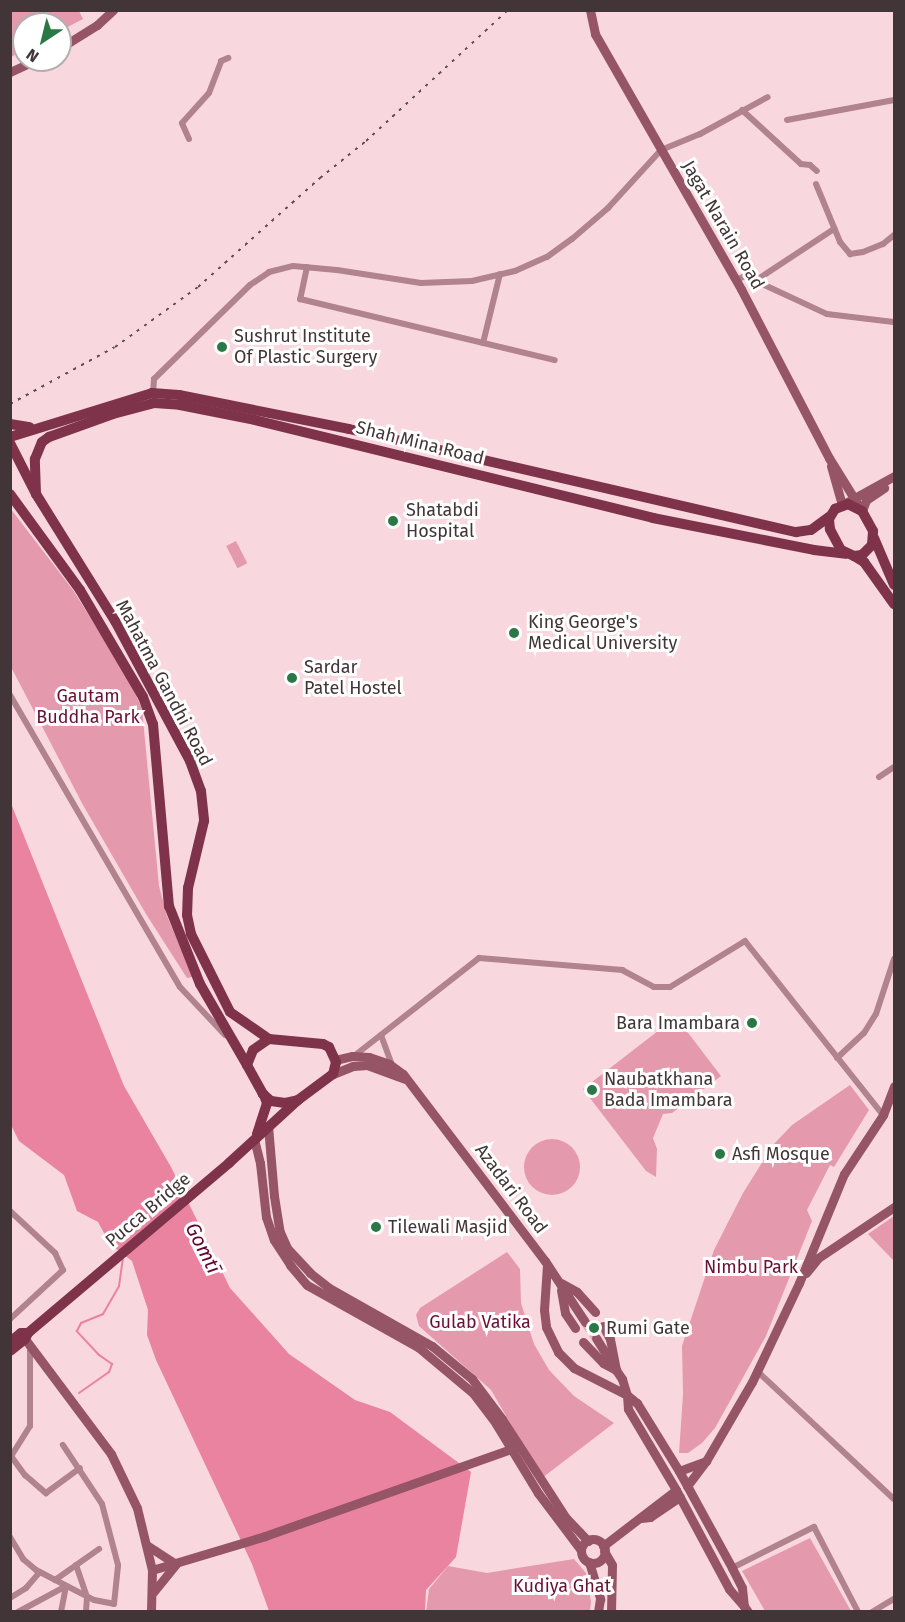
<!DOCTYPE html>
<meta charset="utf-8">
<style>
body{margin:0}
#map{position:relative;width:905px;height:1622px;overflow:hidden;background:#f9d7df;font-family:"Fira Sans",sans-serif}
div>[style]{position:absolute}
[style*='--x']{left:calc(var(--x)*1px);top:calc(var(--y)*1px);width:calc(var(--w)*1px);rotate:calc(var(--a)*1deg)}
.green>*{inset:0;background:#e599ad;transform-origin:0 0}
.round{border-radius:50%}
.water>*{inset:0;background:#e983a0}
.stream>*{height:2px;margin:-1px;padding:0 1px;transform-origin:1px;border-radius:1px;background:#e983a0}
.secondary-tunnel>*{height:9px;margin-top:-4.5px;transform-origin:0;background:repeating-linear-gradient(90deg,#d4b7be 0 9px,transparent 0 13.5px)}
.street>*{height:6px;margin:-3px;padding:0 3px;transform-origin:3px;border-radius:3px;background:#b0838e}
.secondary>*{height:9px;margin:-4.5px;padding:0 4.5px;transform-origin:4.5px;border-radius:4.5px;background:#955567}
.secondary>.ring{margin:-4.5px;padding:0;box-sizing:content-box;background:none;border:9px solid #955567;border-radius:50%}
.primary>*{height:10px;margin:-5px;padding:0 5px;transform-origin:5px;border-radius:5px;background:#7f334b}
.rail>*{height:2px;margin-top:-1px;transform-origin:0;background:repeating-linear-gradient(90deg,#5f4f53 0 3px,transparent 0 9px)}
.dots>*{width:16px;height:16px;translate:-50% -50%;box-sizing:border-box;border:3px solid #fff;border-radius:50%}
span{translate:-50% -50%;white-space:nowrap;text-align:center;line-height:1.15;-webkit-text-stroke:6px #fff;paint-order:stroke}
.street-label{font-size:18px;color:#423538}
.poi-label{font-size:18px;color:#423538}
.left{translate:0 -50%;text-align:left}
.right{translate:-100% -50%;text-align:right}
.park-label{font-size:18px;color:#6b0f35}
.water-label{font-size:20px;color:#62042e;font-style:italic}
.frame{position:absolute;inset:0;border:12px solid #423538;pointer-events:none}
.north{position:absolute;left:12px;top:12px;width:60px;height:60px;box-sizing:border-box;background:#fff;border:2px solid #b3aeaf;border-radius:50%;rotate:215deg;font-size:16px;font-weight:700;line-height:24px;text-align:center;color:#423538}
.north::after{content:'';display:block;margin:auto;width:21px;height:27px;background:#2b7847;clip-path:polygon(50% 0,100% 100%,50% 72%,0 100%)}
</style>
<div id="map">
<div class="green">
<i style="clip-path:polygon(11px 10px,79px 11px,83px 19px,60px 31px,60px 24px,24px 24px,24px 50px,11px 57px)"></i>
<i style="clip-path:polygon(10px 508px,73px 590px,131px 683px,142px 709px,159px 886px,167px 916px,193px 977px,187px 978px,146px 914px,83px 805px,11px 667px)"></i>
<i style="left:236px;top:541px;width:25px;height:11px;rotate:63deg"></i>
<i style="clip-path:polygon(676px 1017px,721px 1076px,672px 1113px,663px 1114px,653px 1138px,657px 1149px,656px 1177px,646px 1171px,583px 1089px)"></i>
<i style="clip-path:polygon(850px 1085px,869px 1110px,834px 1167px,830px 1165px,807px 1210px,812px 1221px,766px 1336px,715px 1428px,702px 1443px,688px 1453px,679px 1453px,683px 1394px,682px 1346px,714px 1250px,743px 1193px,773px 1145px,792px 1125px)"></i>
<i class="round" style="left:524px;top:1139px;width:56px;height:56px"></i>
<i style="clip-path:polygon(894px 1216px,894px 1261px,868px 1234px)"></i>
<i style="clip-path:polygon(507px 1252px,520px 1269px,521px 1303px,534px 1344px,549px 1370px,574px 1396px,614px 1423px,542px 1478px,491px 1390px,419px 1326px,416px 1315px,420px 1308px)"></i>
<i style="clip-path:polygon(810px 1538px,851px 1611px,765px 1611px,742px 1571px)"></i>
<i style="clip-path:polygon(574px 1559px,586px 1573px,591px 1602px,590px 1611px,426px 1612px,429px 1589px,448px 1566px,487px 1573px)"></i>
</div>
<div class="water">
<i style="clip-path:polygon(10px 801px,124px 1086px,171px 1167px,230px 1288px,289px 1354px,355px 1400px,390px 1412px,471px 1472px,456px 1557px,426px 1590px,425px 1611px,269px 1611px,252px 1564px,156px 1360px,147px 1335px,148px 1310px,132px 1261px,110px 1244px,98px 1222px,77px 1211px,64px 1175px,19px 1141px,10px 1123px)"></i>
</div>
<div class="stream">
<i style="--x:79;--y:1393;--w:37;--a:-35"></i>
<i style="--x:109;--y:1372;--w:9;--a:-69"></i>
<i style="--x:112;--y:1364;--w:16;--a:-145"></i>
<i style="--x:99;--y:1355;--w:33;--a:-133"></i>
<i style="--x:77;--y:1331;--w:9;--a:-63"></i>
<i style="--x:81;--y:1323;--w:24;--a:-22"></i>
<i style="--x:103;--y:1314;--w:32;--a:-60"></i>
<i style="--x:119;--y:1286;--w:27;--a:-82"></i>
</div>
<div class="secondary-tunnel">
<i style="--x:585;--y:1322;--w:19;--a:55"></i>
</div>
<div class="street">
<i style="--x:742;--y:110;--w:80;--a:42.5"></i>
<i style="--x:801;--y:164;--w:9;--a:6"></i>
<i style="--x:810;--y:165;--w:9;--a:41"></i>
<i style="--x:787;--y:120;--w:109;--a:-10.6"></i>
<i style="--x:189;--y:139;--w:17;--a:-114"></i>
<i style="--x:182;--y:123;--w:40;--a:-48"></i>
<i style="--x:209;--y:93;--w:34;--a:-69"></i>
<i style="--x:221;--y:61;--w:8;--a:-23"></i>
<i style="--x:816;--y:184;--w:63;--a:67.5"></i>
<i style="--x:840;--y:242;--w:16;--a:50"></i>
<i style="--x:850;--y:254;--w:13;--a:-9"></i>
<i style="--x:863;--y:252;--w:22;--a:-22"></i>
<i style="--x:883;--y:244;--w:14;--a:-39"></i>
<i style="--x:307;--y:267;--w:33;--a:102"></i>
<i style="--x:300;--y:299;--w:262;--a:13.5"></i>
<i style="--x:736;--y:280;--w:10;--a:-24"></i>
<i style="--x:745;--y:276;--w:90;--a:24.9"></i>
<i style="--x:827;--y:314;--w:67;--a:6.8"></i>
<i style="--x:755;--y:281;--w:95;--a:-33.4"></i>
<i style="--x:483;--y:343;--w:71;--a:-76.2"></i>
<i style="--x:153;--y:394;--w:15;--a:-86"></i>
<i style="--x:154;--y:379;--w:134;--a:-44.4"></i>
<i style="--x:250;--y:285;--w:23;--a:-34"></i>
<i style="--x:269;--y:272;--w:25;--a:-14"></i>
<i style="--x:293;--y:266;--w:44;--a:5.2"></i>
<i style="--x:337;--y:270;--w:85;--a:8.8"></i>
<i style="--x:421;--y:283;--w:51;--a:-2.2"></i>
<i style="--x:472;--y:281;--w:44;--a:-13.1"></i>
<i style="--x:515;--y:271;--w:35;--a:-24"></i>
<i style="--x:547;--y:257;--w:31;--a:-36"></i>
<i style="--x:572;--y:239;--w:48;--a:-40.7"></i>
<i style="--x:608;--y:208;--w:79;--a:-47.6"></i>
<i style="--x:661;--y:150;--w:42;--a:-22.3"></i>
<i style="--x:700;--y:134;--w:77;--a:-28.6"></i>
<i style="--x:10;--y:695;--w:338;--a:59.8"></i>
<i style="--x:180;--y:987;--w:66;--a:46.8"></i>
<i style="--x:879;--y:777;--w:18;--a:-34"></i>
<i style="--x:381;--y:1035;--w:32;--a:70"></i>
<i style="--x:354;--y:1056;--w:159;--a:-38.1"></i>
<i style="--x:479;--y:958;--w:144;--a:4.8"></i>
<i style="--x:622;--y:970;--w:36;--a:28"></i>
<i style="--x:654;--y:987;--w:16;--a:0"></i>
<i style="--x:670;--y:987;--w:88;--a:-31.5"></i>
<i style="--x:745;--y:941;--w:222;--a:51.6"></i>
<i style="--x:837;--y:1058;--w:37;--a:-43"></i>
<i style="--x:864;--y:1033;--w:22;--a:-58"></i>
<i style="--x:876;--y:1014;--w:58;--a:-71.9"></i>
<i style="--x:10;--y:1211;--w:62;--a:43"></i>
<i style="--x:55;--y:1253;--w:19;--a:65"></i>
<i style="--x:63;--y:1270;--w:72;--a:137.2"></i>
<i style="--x:30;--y:1346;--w:80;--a:90"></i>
<i style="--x:30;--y:1426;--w:36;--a:122"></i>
<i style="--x:11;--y:1456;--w:24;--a:54"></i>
<i style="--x:25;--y:1475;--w:28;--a:41"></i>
<i style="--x:46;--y:1493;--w:42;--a:-36.3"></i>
<i style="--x:757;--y:1371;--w:187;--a:43.1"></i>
<i style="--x:10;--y:1537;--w:26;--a:59"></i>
<i style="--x:23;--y:1559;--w:17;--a:40"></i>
<i style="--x:36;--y:1570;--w:65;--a:27.3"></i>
<i style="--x:94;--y:1600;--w:20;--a:11"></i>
<i style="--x:114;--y:1604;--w:39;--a:-84"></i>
<i style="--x:118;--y:1565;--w:63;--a:-104.7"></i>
<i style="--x:102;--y:1504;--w:71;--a:-123.5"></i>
<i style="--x:76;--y:1565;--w:34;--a:71"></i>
<i style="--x:87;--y:1597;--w:15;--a:94"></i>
<i style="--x:732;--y:1568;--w:92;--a:-26.6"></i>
<i style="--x:814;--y:1527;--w:96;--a:62.6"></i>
<i style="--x:55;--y:1580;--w:54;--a:-35.2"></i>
<i style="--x:10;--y:1598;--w:19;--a:-32"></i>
<i style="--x:26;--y:1588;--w:21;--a:-49"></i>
<i style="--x:18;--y:1612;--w:55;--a:-28.4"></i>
<i style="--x:61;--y:1612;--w:26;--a:-79"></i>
<i style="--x:872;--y:1612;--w:26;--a:-31"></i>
</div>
<div class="secondary">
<i style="--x:590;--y:10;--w:25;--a:78"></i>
<i style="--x:595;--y:34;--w:294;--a:60.2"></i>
<i style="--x:741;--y:289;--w:191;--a:62.5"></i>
<i style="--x:829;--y:458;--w:62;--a:58.1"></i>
<i style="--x:60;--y:48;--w:44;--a:-31.9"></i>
<i style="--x:97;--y:25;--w:22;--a:-43"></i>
<i style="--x:10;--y:72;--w:29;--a:-25"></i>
<i style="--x:831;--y:466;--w:41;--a:74.2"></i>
<i style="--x:842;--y:505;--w:60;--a:-29.1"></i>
<i style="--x:862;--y:511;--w:12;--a:-70"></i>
<i style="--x:866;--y:500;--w:22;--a:-34"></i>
<i style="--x:335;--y:1060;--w:17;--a:-13"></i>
<i style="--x:352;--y:1056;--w:17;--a:3"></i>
<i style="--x:369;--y:1057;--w:21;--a:19"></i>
<i style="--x:389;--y:1064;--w:17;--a:36"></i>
<i style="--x:403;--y:1074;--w:235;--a:52.8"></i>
<i style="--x:545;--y:1261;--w:73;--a:56.7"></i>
<i style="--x:333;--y:1074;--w:22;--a:-22"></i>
<i style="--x:353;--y:1066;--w:14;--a:-4"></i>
<i style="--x:367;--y:1065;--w:40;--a:20.2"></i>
<i style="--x:268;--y:1126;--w:70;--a:85.1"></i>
<i style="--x:274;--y:1196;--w:36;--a:81"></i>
<i style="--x:280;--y:1232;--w:17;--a:66"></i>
<i style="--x:287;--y:1248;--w:34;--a:47"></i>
<i style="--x:310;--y:1273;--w:24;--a:38"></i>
<i style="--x:329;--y:1288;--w:118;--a:29.4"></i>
<i style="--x:432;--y:1346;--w:52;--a:39.5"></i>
<i style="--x:472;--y:1379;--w:50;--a:53.1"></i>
<i style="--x:502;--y:1419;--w:118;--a:57.1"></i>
<i style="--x:566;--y:1518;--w:32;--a:46"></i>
<i style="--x:254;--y:1139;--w:25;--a:76"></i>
<i style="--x:260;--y:1163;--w:54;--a:83.7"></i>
<i style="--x:266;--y:1217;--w:24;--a:71"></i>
<i style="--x:274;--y:1240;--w:30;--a:57"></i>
<i style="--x:290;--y:1265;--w:26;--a:50"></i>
<i style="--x:307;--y:1285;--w:127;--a:29.2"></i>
<i style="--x:418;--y:1347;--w:72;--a:39.9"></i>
<i style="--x:473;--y:1393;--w:39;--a:53"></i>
<i style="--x:496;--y:1424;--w:81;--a:58.7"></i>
<i style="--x:538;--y:1493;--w:71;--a:53"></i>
<i style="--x:547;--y:1265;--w:45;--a:93.8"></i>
<i style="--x:544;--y:1310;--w:17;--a:83"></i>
<i style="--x:546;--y:1327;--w:28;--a:64"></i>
<i style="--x:558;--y:1352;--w:23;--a:45"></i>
<i style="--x:574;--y:1368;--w:59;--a:27"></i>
<i style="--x:627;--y:1395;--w:13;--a:39"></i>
<i style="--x:637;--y:1403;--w:80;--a:58.3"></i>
<i style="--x:679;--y:1471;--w:111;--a:61.3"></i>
<i style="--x:732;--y:1568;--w:22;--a:63"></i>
<i style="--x:742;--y:1588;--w:18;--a:84"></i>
<i style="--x:744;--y:1606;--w:7;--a:56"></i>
<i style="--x:806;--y:1273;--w:19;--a:-51"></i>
<i style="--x:818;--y:1258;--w:92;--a:-33.9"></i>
<i style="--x:561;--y:1283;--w:18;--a:29"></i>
<i style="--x:577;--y:1292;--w:27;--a:48"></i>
<i style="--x:561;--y:1290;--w:23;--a:80"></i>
<i style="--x:565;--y:1313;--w:18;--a:56"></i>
<i style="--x:603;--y:1326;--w:15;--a:62"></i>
<i style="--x:610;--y:1339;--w:32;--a:79"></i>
<i style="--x:616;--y:1370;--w:11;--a:56"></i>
<i style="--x:622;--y:1379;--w:17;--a:73"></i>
<i style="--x:627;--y:1395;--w:14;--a:86"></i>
<i style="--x:628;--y:1409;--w:94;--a:59.3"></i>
<i style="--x:676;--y:1490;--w:112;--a:61.8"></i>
<i style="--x:729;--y:1589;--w:23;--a:49"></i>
<i style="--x:22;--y:1335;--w:149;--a:53.2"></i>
<i style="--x:111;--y:1454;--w:60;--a:64.3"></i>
<i style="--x:137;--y:1508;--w:64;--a:76.4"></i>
<i style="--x:152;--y:1570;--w:42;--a:91.4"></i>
<i style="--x:596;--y:1338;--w:31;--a:58"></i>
<i style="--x:583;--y:1342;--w:29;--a:46"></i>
<i style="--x:603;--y:1363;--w:15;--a:28"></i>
<i style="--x:679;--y:1471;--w:29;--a:-20"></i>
<i style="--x:687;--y:1486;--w:31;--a:-53"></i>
<i style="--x:706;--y:1461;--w:91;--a:-59.8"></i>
<i style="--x:752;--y:1382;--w:110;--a:-64.6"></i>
<i style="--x:799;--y:1283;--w:118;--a:-67.6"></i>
<i style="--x:844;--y:1174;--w:71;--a:-56.5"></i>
<i style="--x:883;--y:1115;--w:31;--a:-69"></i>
<i style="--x:641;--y:1518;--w:9;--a:-6"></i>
<i style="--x:650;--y:1517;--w:36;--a:-34"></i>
<i class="ring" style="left:581px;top:1539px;width:15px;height:15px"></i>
<i style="--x:148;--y:1546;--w:33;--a:33"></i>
<i style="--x:176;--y:1564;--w:36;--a:129"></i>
<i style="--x:603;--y:1546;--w:92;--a:-37.5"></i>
<i style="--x:604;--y:1551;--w:16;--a:60"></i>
<i style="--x:612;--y:1565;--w:47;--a:91.2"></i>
<i style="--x:589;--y:1562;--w:39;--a:73"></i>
<i style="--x:600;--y:1599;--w:13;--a:99"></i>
<i style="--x:152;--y:1570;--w:118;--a:-16.7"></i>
<i style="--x:265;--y:1536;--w:266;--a:-19.5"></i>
</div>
<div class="primary">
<i style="--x:10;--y:424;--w:20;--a:9"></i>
<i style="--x:10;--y:437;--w:149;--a:-17.2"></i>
<i style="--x:152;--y:393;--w:27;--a:4"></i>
<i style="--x:179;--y:395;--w:173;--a:11.3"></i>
<i style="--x:349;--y:429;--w:459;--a:13"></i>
<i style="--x:796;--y:532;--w:15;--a:-8"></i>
<i style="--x:811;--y:530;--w:24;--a:-36"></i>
<i style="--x:10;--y:443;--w:57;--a:63"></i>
<i style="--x:36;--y:494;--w:150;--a:58.1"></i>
<i style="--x:115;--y:621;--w:159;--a:61.8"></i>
<i style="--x:190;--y:761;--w:32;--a:70"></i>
<i style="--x:201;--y:791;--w:30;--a:84"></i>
<i style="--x:204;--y:821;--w:69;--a:103.4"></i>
<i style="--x:188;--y:888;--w:27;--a:92"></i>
<i style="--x:187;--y:915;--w:19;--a:78"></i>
<i style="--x:191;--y:934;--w:87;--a:63.4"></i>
<i style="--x:230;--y:1012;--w:47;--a:34.7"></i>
<i style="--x:10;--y:494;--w:119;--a:53.9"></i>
<i style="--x:80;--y:590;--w:124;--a:59.5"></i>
<i style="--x:143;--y:697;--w:29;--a:70"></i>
<i style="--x:153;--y:724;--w:183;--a:85"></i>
<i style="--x:169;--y:906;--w:84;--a:68.3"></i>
<i style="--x:200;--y:984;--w:94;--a:59.9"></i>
<i style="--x:36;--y:494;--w:35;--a:-92"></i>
<i style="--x:35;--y:459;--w:18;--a:-68"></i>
<i style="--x:42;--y:442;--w:9;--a:-36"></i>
<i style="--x:49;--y:437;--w:68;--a:-19.8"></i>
<i style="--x:113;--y:414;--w:42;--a:-15"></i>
<i style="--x:154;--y:403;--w:26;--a:4"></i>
<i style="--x:180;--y:405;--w:76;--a:11.3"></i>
<i style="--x:255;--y:420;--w:410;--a:13.8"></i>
<i style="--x:653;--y:518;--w:164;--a:11.2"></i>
<i style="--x:814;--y:550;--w:32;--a:7"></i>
<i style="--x:848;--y:504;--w:16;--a:27"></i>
<i style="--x:862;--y:511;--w:23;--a:61"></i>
<i style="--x:873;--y:531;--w:14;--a:94"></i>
<i style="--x:872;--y:545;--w:14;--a:135"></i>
<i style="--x:862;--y:555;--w:8;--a:173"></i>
<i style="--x:854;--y:556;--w:14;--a:-155"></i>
<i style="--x:841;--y:550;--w:24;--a:-118"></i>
<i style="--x:830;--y:529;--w:10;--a:-96"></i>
<i style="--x:829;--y:519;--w:12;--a:-59"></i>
<i style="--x:835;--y:509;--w:14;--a:-21"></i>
<i style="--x:874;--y:538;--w:51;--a:66.9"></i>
<i style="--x:854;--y:556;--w:12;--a:31"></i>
<i style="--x:864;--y:562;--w:52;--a:54.5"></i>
<i style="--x:269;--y:1039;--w:54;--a:5.3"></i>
<i style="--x:323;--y:1044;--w:7;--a:27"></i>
<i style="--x:329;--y:1047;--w:17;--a:65"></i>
<i style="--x:336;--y:1062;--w:12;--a:104"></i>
<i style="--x:333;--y:1074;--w:44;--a:143.4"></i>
<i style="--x:298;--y:1100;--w:13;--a:167"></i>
<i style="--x:285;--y:1103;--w:14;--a:-172"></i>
<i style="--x:271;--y:1101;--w:11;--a:-139"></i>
<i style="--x:263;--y:1094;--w:33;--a:-119"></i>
<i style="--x:247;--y:1065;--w:16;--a:-68"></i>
<i style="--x:253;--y:1050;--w:19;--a:-35"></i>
<i style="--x:257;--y:1134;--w:33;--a:-72"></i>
<i style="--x:267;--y:1103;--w:9;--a:-111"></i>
<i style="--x:28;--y:1333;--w:263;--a:-40.2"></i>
<i style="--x:229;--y:1163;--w:93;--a:-42.4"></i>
<i style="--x:10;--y:1342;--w:14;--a:-39"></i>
<i style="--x:21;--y:1333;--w:7;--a:0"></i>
<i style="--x:28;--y:1333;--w:7;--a:117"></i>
<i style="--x:25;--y:1339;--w:19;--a:141"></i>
</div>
<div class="rail">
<i style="--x:10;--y:404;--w:119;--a:-28.5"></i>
<i style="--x:115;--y:347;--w:102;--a:-35.9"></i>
<i style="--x:198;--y:287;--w:164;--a:-41.8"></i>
<i style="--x:320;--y:178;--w:59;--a:-38.8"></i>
<i style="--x:366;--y:141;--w:193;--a:-42.7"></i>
</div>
<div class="dots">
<i style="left:222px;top:347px;background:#2b7847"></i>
<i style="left:393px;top:521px;background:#2b7847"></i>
<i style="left:514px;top:633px;background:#2b7847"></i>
<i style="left:292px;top:678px;background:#2b7847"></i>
<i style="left:752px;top:1023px;background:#2b7847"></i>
<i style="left:592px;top:1090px;background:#2b7847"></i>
<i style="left:720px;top:1154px;background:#2b7847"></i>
<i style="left:376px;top:1227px;background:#2b7847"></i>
<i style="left:594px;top:1328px;background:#2b7847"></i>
</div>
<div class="street-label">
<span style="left:723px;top:225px;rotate:60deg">Jagat Narain Road</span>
<span style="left:420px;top:443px;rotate:14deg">Shah Mina Road</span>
<span style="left:164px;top:683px;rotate:62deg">Mahatma Gandhi Road</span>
<span style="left:511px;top:1189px;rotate:53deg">Azadari Road</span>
<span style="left:148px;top:1210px;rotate:-40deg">Pucca Bridge</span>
</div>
<div class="poi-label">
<span class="left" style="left:234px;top:347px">Sushrut Institute<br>Of Plastic Surgery</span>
<span class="left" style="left:406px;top:521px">Shatabdi<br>Hospital</span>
<span class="left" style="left:528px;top:633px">King George's<br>Medical University</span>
<span class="left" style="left:304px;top:678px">Sardar<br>Patel Hostel</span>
<span class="right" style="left:740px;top:1023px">Bara Imambara</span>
<span class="left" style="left:604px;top:1090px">Naubatkhana<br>Bada Imambara</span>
<span class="left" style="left:732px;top:1154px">Asfi Mosque</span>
<span class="left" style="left:388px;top:1227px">Tilewali Masjid</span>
<span class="left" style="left:606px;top:1328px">Rumi Gate</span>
</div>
<div class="park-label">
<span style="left:88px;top:707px">Gautam<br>Buddha Park</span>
<span style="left:751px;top:1267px">Nimbu Park</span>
<span style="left:480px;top:1322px">Gulab Vatika</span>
<span style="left:562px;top:1586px">Kudiya Ghat</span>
</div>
<div class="water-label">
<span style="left:203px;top:1248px;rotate:63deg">Gomtī</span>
</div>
<div class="frame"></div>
<div class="north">N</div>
</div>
